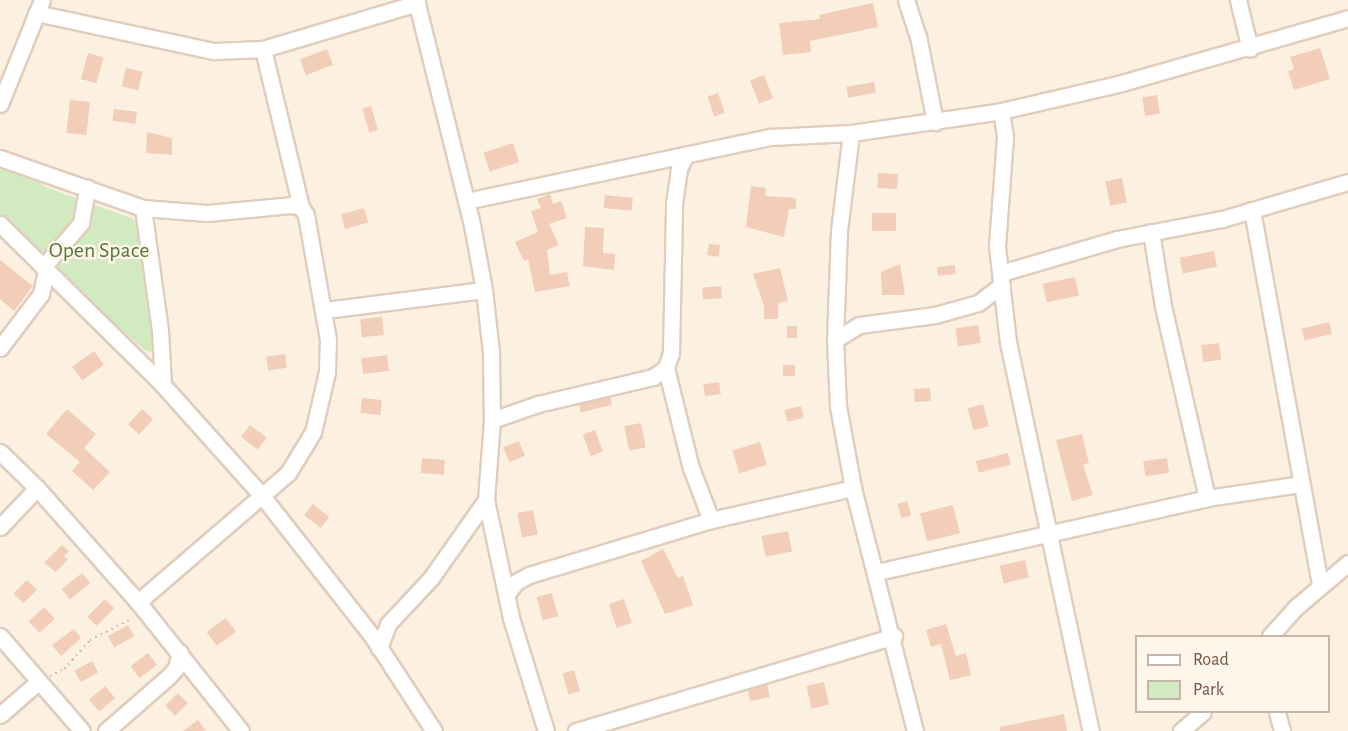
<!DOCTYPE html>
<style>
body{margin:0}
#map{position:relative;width:1348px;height:731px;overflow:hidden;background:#fcf1e1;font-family:"Alegreya Sans",sans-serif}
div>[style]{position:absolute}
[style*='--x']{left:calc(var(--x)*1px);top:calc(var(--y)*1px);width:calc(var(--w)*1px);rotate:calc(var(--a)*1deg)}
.green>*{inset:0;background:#d2eac0}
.building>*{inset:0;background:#f2cdb8;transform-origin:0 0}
.path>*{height:2px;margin-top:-1px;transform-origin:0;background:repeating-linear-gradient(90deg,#d7b09c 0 1.5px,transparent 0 6px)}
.roads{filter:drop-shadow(2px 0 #e1cdbd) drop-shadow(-2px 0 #e1cdbd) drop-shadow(0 2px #e1cdbd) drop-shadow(0 -2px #e1cdbd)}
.minor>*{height:15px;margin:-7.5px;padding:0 7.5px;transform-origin:7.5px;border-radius:7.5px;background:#fff}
span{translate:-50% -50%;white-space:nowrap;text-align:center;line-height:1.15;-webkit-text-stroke:5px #fff5e8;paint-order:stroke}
.park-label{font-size:22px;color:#537a40}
.legend{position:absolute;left:1135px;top:635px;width:195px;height:78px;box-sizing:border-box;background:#fff5e8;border:2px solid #c7b5a8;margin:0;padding:8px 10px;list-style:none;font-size:18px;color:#745648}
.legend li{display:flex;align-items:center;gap:12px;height:30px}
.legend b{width:30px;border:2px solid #c7b5a8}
</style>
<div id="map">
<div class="green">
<i style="clip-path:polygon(0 161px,48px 188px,134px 219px,150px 261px,160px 354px,146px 351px,0 224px)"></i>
</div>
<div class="building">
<i style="clip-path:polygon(873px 3px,878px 27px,810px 41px,811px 52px,783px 55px,779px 23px,820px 19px,819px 15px)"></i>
<i style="clip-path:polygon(1320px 48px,1330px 79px,1294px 90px,1288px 71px,1294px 69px,1290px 57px)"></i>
<i style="left:327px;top:49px;width:17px;height:29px;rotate:69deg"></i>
<i style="left:88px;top:53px;width:16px;height:27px;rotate:15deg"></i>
<i style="left:126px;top:68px;width:17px;height:19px;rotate:13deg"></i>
<i style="left:764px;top:75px;width:25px;height:15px;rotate:69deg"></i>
<i style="left:874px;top:82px;width:11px;height:28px;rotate:80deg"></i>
<i style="left:718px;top:93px;width:21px;height:11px;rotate:71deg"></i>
<i style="left:1157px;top:95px;width:19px;height:15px;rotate:81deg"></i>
<i style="left:70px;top:100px;width:20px;height:33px;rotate:6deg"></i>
<i style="left:371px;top:106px;width:25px;height:9px;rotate:74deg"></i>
<i style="left:114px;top:109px;width:23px;height:12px;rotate:7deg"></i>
<i style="clip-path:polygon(147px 132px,172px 138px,172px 155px,146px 153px)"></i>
<i style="left:513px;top:143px;width:20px;height:31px;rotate:72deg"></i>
<i style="left:878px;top:173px;width:20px;height:15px;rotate:3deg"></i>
<i style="left:1122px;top:178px;width:25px;height:17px;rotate:79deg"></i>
<i style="clip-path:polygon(751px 186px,766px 188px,765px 196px,796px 198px,796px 209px,789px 209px,784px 237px,746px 227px)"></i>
<i style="clip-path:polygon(550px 194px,553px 204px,561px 201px,567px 218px,549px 224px,559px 245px,547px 250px,550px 275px,567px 272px,570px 286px,535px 292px,528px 259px,524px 261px,515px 242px,538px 232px,531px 211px,541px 208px,537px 199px)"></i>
<i style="left:605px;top:195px;width:28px;height:13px;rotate:6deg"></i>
<i style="left:364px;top:208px;width:15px;height:24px;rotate:74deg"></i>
<i style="left:872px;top:213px;width:24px;height:18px"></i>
<i style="clip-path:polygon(585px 227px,604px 228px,603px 253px,615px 254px,614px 270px,583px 266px)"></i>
<i style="clip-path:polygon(709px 244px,720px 245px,719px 257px,707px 255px)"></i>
<i style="left:1214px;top:251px;width:16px;height:35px;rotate:79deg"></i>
<i style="clip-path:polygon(0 260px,33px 286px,14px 311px,0 299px)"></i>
<i style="clip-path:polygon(900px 264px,905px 295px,882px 295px,881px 272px)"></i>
<i style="left:955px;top:265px;width:9px;height:18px;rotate:84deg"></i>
<i style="clip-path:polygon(780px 268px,788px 301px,778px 303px,778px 319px,764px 319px,764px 306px,753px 274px)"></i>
<i style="left:1075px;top:277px;width:19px;height:33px;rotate:78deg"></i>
<i style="left:721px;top:286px;width:12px;height:19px;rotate:85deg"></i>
<i style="left:382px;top:317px;width:18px;height:22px;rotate:84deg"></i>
<i style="left:1329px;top:322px;width:12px;height:28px;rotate:76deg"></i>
<i style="left:978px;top:325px;width:18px;height:23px;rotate:81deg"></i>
<i style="left:797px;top:326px;width:12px;height:10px;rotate:90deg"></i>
<i style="left:1219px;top:343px;width:17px;height:18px;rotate:83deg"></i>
<i style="left:94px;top:351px;width:17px;height:27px;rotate:54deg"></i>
<i style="left:285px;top:354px;width:14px;height:19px;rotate:82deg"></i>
<i style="left:387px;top:355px;width:16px;height:26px;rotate:83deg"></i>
<i style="left:783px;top:365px;width:12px;height:11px"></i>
<i style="left:719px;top:382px;width:12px;height:16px;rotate:81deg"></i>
<i style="left:930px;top:388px;width:13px;height:16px;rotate:86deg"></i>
<i style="left:610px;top:397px;width:8px;height:32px;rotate:76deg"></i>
<i style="left:362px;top:398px;width:20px;height:15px;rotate:6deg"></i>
<i style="left:983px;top:404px;width:23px;height:16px;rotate:75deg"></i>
<i style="left:801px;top:406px;width:12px;height:17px;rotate:76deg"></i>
<i style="clip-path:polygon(67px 409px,96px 434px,84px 448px,110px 472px,93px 490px,72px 471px,80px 462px,46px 434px)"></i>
<i style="left:142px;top:409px;width:15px;height:21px;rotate:42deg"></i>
<i style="left:641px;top:423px;width:25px;height:17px;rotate:79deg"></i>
<i style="left:250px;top:425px;width:21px;height:15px;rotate:37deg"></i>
<i style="left:595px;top:430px;width:23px;height:13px;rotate:70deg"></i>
<i style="clip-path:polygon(1082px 434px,1089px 463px,1083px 465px,1093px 495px,1072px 501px,1056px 440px)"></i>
<i style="left:519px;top:441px;width:16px;height:17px;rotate:68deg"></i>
<i style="left:760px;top:442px;width:24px;height:29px;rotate:73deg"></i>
<i style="left:1008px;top:453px;width:12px;height:33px;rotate:76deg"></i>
<i style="left:422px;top:458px;width:23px;height:15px;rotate:5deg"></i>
<i style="left:1167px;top:458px;width:15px;height:24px;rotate:82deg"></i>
<i style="left:907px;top:501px;width:15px;height:10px;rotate:74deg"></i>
<i style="left:313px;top:504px;width:21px;height:14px;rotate:39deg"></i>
<i style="left:953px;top:505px;width:29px;height:34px;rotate:76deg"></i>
<i style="left:533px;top:510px;width:25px;height:16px;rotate:79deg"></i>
<i style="left:788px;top:531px;width:21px;height:27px;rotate:79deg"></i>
<i style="clip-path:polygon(62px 545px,69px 551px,64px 557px,68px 559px,56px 572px,44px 563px)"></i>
<i style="clip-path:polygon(663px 549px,678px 578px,683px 576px,693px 605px,665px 614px,641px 561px)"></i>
<i style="left:1025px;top:560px;width:18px;height:26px;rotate:77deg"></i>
<i style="left:82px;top:573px;width:13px;height:26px;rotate:51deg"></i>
<i style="left:27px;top:580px;width:14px;height:19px;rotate:45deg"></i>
<i style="left:552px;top:593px;width:24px;height:16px;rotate:75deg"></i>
<i style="left:105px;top:599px;width:13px;height:25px;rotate:45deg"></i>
<i style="left:624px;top:599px;width:25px;height:16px;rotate:72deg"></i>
<i style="left:44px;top:607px;width:16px;height:21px;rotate:47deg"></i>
<i style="left:226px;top:618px;width:17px;height:24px;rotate:54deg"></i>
<i style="clip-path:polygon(946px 624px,956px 656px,966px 653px,971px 675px,950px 680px,941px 644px,931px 647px,926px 630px)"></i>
<i style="left:128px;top:625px;width:13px;height:23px;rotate:61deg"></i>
<i style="clip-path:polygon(74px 629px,81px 638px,61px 656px,52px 645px)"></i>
<i style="left:148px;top:653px;width:15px;height:22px;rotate:53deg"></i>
<i style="left:92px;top:661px;width:13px;height:20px;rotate:61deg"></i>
<i style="left:574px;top:670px;width:22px;height:12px;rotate:74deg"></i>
<i style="left:824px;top:682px;width:23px;height:18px;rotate:77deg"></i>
<i style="clip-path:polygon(767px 684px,770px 697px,750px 701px,748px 690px)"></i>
<i style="left:105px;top:686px;width:16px;height:21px;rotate:50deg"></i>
<i style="left:178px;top:693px;width:14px;height:18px;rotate:45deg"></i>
<i style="clip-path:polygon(1064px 714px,1067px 731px,1000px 731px,1000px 727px)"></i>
<i style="clip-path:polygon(198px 720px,206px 731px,183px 731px)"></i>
</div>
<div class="path">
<i style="--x:50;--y:676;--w:16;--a:-27"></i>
<i style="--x:64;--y:669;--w:39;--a:-48"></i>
<i style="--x:90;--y:640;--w:48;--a:-27.1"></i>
</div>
<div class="roads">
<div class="minor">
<i style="--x:416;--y:0;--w:232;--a:76"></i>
<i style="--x:472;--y:225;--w:66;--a:79.5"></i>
<i style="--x:484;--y:290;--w:62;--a:83.6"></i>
<i style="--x:491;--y:352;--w:68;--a:89.2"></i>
<i style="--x:492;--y:420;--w:80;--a:94.3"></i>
<i style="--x:486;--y:500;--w:121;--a:78"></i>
<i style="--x:511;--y:618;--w:118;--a:72.8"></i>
<i style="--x:906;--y:0;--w:38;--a:72"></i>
<i style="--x:918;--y:36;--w:88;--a:78.8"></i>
<i style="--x:1238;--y:0;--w:50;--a:76.2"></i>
<i style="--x:36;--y:13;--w:182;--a:12.1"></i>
<i style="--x:214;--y:51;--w:49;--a:-2.3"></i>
<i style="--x:263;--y:49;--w:161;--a:-16.6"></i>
<i style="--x:263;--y:49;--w:163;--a:76.5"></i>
<i style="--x:0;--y:104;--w:112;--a:-68"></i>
<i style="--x:1001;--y:111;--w:26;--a:81"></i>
<i style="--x:1005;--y:137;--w:109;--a:94.2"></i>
<i style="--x:997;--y:246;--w:97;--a:83.5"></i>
<i style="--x:1008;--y:342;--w:398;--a:78"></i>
<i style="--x:851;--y:133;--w:99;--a:97"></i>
<i style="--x:839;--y:231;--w:109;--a:92.1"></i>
<i style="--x:835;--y:340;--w:66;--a:87.4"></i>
<i style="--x:838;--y:406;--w:83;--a:79.6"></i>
<i style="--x:853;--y:488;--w:251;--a:75.7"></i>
<i style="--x:0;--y:158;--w:151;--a:19.3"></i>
<i style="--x:143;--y:208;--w:64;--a:4.5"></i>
<i style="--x:207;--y:213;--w:84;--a:-5.4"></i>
<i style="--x:291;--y:205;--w:10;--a:11"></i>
<i style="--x:301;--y:207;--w:9;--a:58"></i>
<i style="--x:306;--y:215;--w:127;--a:80"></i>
<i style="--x:328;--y:340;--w:32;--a:92"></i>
<i style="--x:327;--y:372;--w:62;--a:103.1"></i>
<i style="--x:313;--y:432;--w:48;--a:121.4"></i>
<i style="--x:288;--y:473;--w:198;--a:139.3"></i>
<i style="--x:466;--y:201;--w:312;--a:-11.9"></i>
<i style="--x:771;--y:137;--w:80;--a:-2.9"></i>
<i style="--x:851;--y:133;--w:152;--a:-8.3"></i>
<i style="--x:1001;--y:111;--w:124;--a:-13"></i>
<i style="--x:1122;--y:83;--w:235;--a:-16"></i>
<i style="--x:143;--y:208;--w:124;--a:82.1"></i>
<i style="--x:160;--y:331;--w:54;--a:86.8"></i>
<i style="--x:163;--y:385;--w:150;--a:48.2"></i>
<i style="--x:263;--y:497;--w:177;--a:51.9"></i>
<i style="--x:372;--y:636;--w:113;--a:56.9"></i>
<i style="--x:1252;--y:210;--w:381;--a:79.7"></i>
<i style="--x:0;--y:224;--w:229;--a:44.6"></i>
<i style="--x:1151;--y:232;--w:75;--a:80.8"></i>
<i style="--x:1163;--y:306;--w:197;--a:77.1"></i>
<i style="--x:43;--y:267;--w:58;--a:-49.2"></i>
<i style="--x:81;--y:223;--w:36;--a:-80"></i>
<i style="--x:1001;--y:273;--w:121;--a:-16.3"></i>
<i style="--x:1117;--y:239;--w:107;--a:-10.8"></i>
<i style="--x:1222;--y:219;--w:131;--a:-16.4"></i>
<i style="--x:325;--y:310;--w:160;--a:-7.2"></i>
<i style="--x:835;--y:340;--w:28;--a:-32"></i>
<i style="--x:859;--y:325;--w:77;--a:-7.5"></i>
<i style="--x:935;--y:315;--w:45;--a:-15.6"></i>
<i style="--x:978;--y:303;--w:30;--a:-37"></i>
<i style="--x:0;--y:348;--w:68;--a:-52.8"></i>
<i style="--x:41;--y:294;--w:24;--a:-78"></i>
<i style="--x:666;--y:368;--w:103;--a:76"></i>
<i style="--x:691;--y:468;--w:56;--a:69"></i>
<i style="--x:492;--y:420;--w:49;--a:-19.2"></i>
<i style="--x:538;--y:404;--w:118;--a:-13.2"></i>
<i style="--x:653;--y:377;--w:16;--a:-35"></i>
<i style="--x:666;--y:368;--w:16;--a:-72"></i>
<i style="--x:671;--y:353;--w:149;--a:-88.8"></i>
<i style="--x:674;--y:204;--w:36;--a:-82"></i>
<i style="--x:679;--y:168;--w:15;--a:-62"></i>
<i style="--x:0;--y:452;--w:52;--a:44.2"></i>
<i style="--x:37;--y:488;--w:152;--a:48.5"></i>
<i style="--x:138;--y:602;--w:165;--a:51.4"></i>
<i style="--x:0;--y:527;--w:54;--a:-46.5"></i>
<i style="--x:877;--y:572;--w:338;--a:-12.6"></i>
<i style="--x:1207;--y:498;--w:95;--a:-8.5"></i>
<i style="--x:506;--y:595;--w:16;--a:-52"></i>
<i style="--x:516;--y:582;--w:15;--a:-28"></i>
<i style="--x:529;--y:575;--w:190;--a:-16.8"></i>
<i style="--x:711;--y:520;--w:146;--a:-12.7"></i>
<i style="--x:0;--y:636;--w:125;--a:49.2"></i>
<i style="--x:1270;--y:636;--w:38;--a:-48"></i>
<i style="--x:1295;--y:608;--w:70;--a:-40.3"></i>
<i style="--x:379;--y:648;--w:26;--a:-69"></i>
<i style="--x:388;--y:624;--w:63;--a:-46.9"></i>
<i style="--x:431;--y:578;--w:95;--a:-54.8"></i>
<i style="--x:1277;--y:712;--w:20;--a:75"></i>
<i style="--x:0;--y:715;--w:49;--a:-40.9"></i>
<i style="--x:106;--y:731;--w:82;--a:-41.1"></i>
<i style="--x:168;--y:677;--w:12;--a:-48"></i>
<i style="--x:176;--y:668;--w:16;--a:-76"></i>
<i style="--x:576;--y:731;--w:332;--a:-16.6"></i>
<i style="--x:1181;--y:731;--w:29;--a:-41"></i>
</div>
</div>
<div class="park-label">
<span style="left:99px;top:251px">Open Space</span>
</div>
<ul class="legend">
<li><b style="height:8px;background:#fff"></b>Road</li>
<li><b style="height:16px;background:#d2eac0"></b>Park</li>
</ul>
</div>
